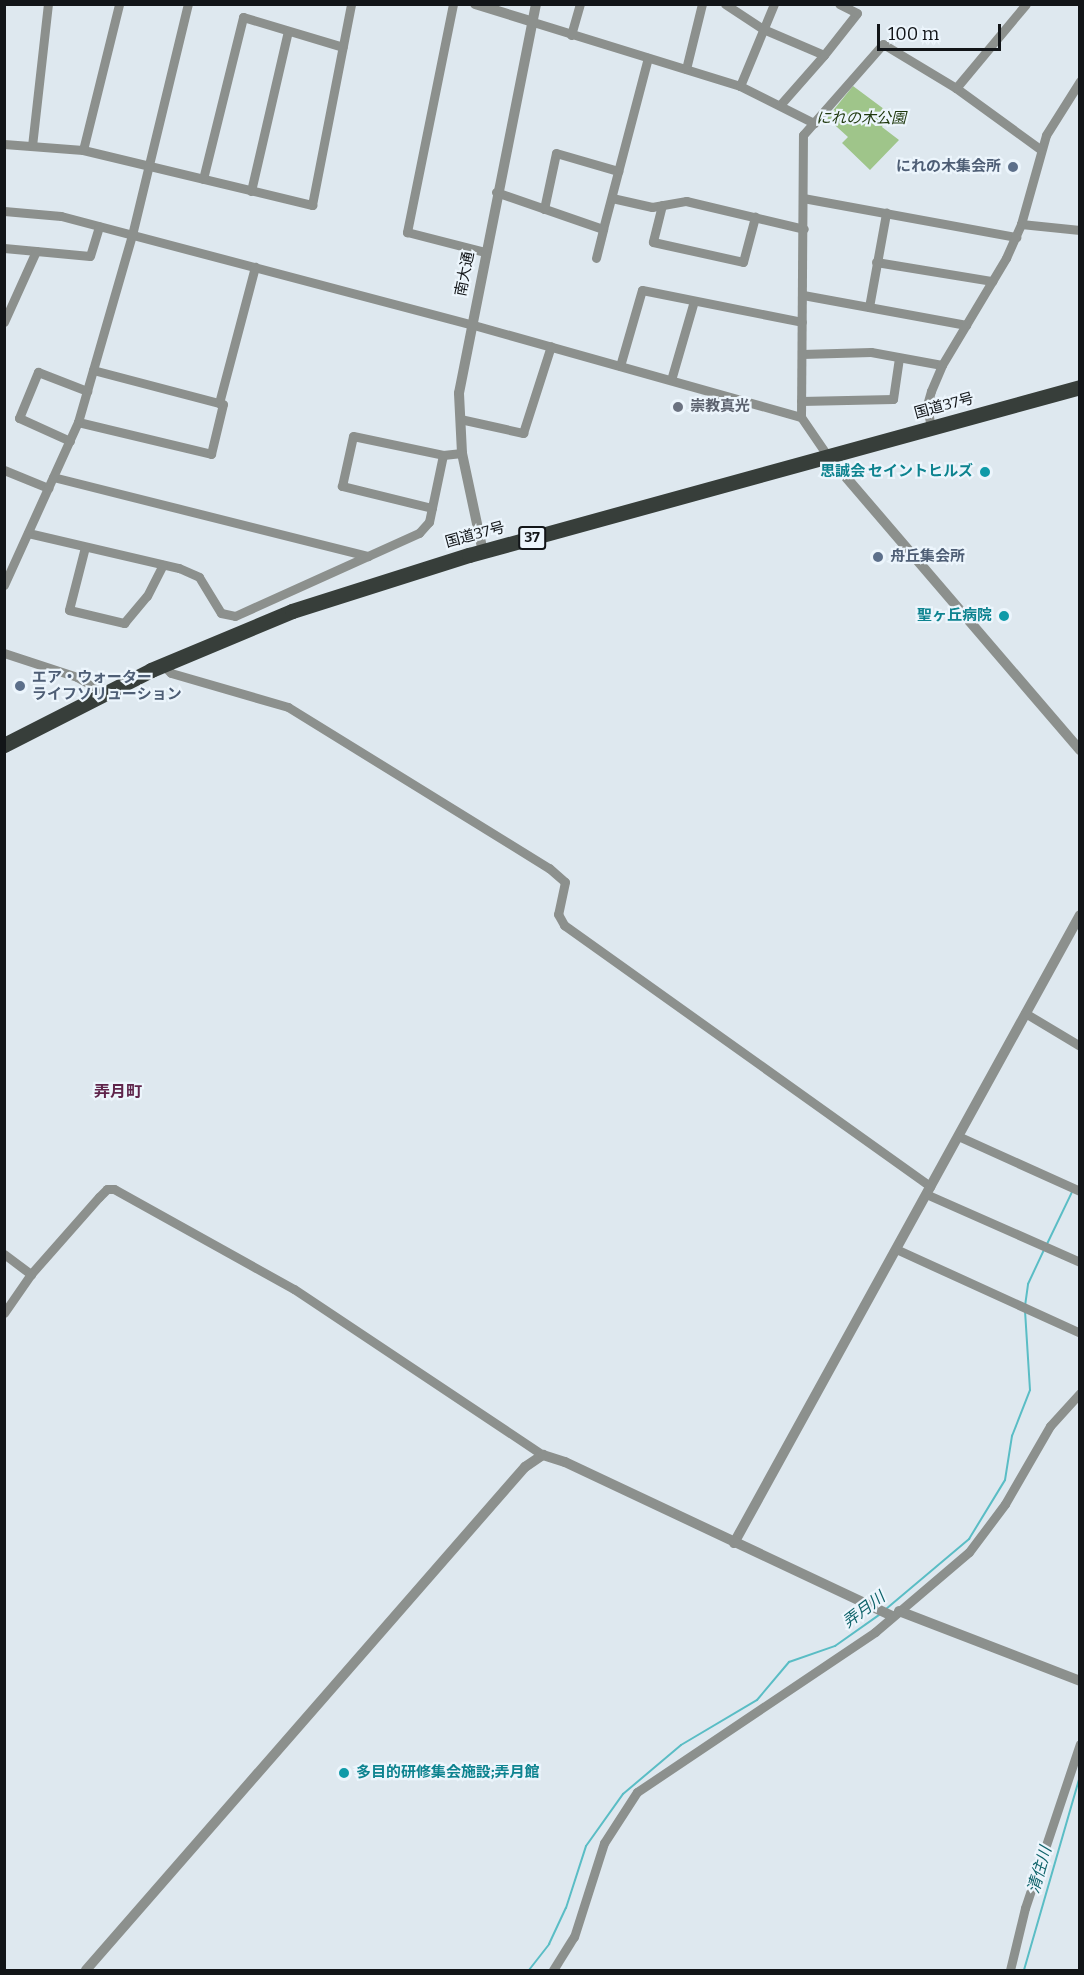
<!DOCTYPE html>
<meta charset="utf-8">
<style>
body{margin:0}
#map{position:relative;width:1084px;height:1975px;overflow:hidden;background:#dee8ef;font-family:Bitter,"Noto Sans JP",serif}
div>[style]{position:absolute}
[style*='--x']{left:calc(var(--x)*1px);top:calc(var(--y)*1px);width:calc(var(--w)*1px);rotate:calc(var(--a)*1deg)}
.green>*{inset:0;background:#9fc58a}
.stream>*{height:2px;margin:-1px;padding:0 1px;transform-origin:1px;border-radius:1px;background:#5abdc5}
.minor>*{height:9px;margin:-4.5px;padding:0 4.5px;transform-origin:4.5px;border-radius:4.5px;background:#8c908d}
.tertiary>*{height:10px;margin:-5px;padding:0 5px;transform-origin:5px;border-radius:5px;background:#8c908d}
.trunk>*{height:15px;margin:-7.5px;padding:0 7.5px;transform-origin:7.5px;border-radius:7.5px;background:#373e3a}
.dots>*{width:16px;height:16px;translate:-50% -50%;box-sizing:border-box;border:3px solid #ecf5fc;border-radius:50%}
span{translate:-50% -50%;white-space:nowrap;text-align:center;line-height:1.15;-webkit-text-stroke:4.5px #ecf5fc;paint-order:stroke}
.shield-label span{padding:2px 4px;background:#ecf5fc;border:2px solid;border-radius:4px;-webkit-text-stroke-width:0}
.shield-label{font-size:14px;color:#121518;font-weight:700}
.park-label{font-size:15px;color:#1e370c;font-style:italic}
.service-label{font-size:15px;color:#4e5e75;font-weight:700}
.right{translate:-100% -50%;text-align:right}
.left{translate:0 -50%;text-align:left}
.street-label{font-size:15px;color:#121518}
.worship-label{font-size:15px;color:#5b616d;font-weight:700}
.culture-label{font-size:15px;color:#0d838f;font-weight:700}
.neighbourhood-label{font-size:16px;color:#5f244b;font-weight:700}
.water-label{font-size:16px;color:#0d6269;font-style:italic}
.frame{position:absolute;inset:0;border:6px solid #121518;pointer-events:none}
.scale{position:absolute;left:877px;top:24px;width:124px;height:27px;box-sizing:border-box;border:3px solid #121518;border-top:0;padding-left:8px;font-size:18px;line-height:21px;white-space:nowrap;color:#121518;-webkit-text-stroke:4px #ecf5fc;paint-order:stroke}
</style>
<div id="map">
<div class="green">
<i style="clip-path:polygon(853px 86px,888px 112px,882px 127px,899px 140px,870px 170px,842px 143px,848px 137px,827px 118px)"></i>
</div>
<div class="stream">
<i style="--x:1047;--y:1244;--w:60;--a:-64.3"></i>
<i style="--x:1025;--y:1306;--w:22;--a:-82"></i>
<i style="--x:1028;--y:1284;--w:38;--a:-65"></i>
<i style="--x:886;--y:1609;--w:109;--a:-40.1"></i>
<i style="--x:969;--y:1539;--w:69;--a:-58.6"></i>
<i style="--x:1005;--y:1480;--w:45;--a:-81"></i>
<i style="--x:1012;--y:1436;--w:49;--a:-68.6"></i>
<i style="--x:1030;--y:1390;--w:79;--a:-93.6"></i>
<i style="--x:529;--y:1970;--w:33;--a:-52"></i>
<i style="--x:549;--y:1944;--w:40;--a:-65"></i>
<i style="--x:566;--y:1908;--w:65;--a:-72.1"></i>
<i style="--x:586;--y:1846;--w:64;--a:-54.6"></i>
<i style="--x:623;--y:1794;--w:76;--a:-40.2"></i>
<i style="--x:681;--y:1745;--w:88;--a:-30.6"></i>
<i style="--x:757;--y:1700;--w:50;--a:-49.9"></i>
<i style="--x:789;--y:1662;--w:49;--a:-19.2"></i>
<i style="--x:835;--y:1646;--w:54;--a:-35.2"></i>
<i style="--x:1024;--y:1970;--w:202;--a:-73.9"></i>
</div>
<div class="minor">
<i style="--x:453;--y:4;--w:233;--a:101.4"></i>
<i style="--x:407;--y:232;--w:81;--a:14.4"></i>
<i style="--x:725;--y:4;--w:45;--a:33.3"></i>
<i style="--x:763;--y:29;--w:66;--a:23.1"></i>
<i style="--x:824;--y:55;--w:67;--a:131.3"></i>
<i style="--x:530;--y:21;--w:220;--a:17.2"></i>
<i style="--x:740;--y:86;--w:83;--a:26.6"></i>
<i style="--x:571;--y:35;--w:32;--a:-74"></i>
<i style="--x:824;--y:55;--w:53;--a:-51.8"></i>
<i style="--x:857;--y:13;--w:20;--a:-153"></i>
<i style="--x:686;--y:69;--w:67;--a:-76.2"></i>
<i style="--x:740;--y:86;--w:89;--a:-67.5"></i>
<i style="--x:956;--y:88;--w:109;--a:-50.2"></i>
<i style="--x:4;--y:144;--w:79;--a:4.3"></i>
<i style="--x:83;--y:150;--w:236;--a:13.5"></i>
<i style="--x:312;--y:205;--w:205;--a:-79"></i>
<i style="--x:32;--y:146;--w:143;--a:-83.6"></i>
<i style="--x:83;--y:150;--w:150;--a:-76.1"></i>
<i style="--x:203;--y:179;--w:167;--a:-76.1"></i>
<i style="--x:243;--y:17;--w:104;--a:16.7"></i>
<i style="--x:251;--y:191;--w:164;--a:-77"></i>
<i style="--x:496;--y:192;--w:113;--a:19.1"></i>
<i style="--x:603;--y:229;--w:177;--a:-75.3"></i>
<i style="--x:612;--y:198;--w:41;--a:12.7"></i>
<i style="--x:652;--y:207;--w:35;--a:-10"></i>
<i style="--x:686;--y:201;--w:121;--a:13.3"></i>
<i style="--x:803;--y:198;--w:217;--a:10.4"></i>
<i style="--x:662;--y:205;--w:38;--a:104"></i>
<i style="--x:653;--y:242;--w:92;--a:12.5"></i>
<i style="--x:743;--y:262;--w:47;--a:-75.1"></i>
<i style="--x:544;--y:209;--w:57;--a:-77.9"></i>
<i style="--x:556;--y:153;--w:65;--a:16.2"></i>
<i style="--x:4;--y:211;--w:57;--a:5"></i>
<i style="--x:61;--y:216;--w:423;--a:14.8"></i>
<i style="--x:470;--y:324;--w:344;--a:15.7"></i>
<i style="--x:1021;--y:224;--w:59;--a:5.8"></i>
<i style="--x:4;--y:248;--w:86;--a:5.3"></i>
<i style="--x:90;--y:256;--w:31;--a:-73"></i>
<i style="--x:596;--y:258;--w:30;--a:-76"></i>
<i style="--x:876;--y:262;--w:118;--a:9.3"></i>
<i style="--x:803;--y:295;--w:166;--a:10.4"></i>
<i style="--x:869;--y:307;--w:96;--a:-79.7"></i>
<i style="--x:4;--y:322;--w:78;--a:-65.7"></i>
<i style="--x:802;--y:354;--w:69;--a:-1.7"></i>
<i style="--x:871;--y:352;--w:72;--a:10.4"></i>
<i style="--x:620;--y:366;--w:79;--a:-73.9"></i>
<i style="--x:642;--y:290;--w:163;--a:11.3"></i>
<i style="--x:93;--y:370;--w:130;--a:14.7"></i>
<i style="--x:671;--y:380;--w:82;--a:-73.8"></i>
<i style="--x:801;--y:401;--w:92;--a:-1.2"></i>
<i style="--x:893;--y:399;--w:41;--a:-81.7"></i>
<i style="--x:460;--y:419;--w:65;--a:12.5"></i>
<i style="--x:523;--y:433;--w:91;--a:-72.2"></i>
<i style="--x:78;--y:422;--w:137;--a:13.5"></i>
<i style="--x:211;--y:454;--w:51;--a:-76.5"></i>
<i style="--x:223;--y:404;--w:4;--a:-166"></i>
<i style="--x:219;--y:403;--w:141;--a:-75.2"></i>
<i style="--x:931;--y:428;--w:23;--a:-100"></i>
<i style="--x:927;--y:405;--w:15;--a:-74"></i>
<i style="--x:931;--y:391;--w:28;--a:-67"></i>
<i style="--x:942;--y:365;--w:125;--a:-59.1"></i>
<i style="--x:1006;--y:258;--w:37;--a:-66"></i>
<i style="--x:1021;--y:224;--w:92;--a:-74.3"></i>
<i style="--x:1046;--y:135;--w:64;--a:-57.8"></i>
<i style="--x:70;--y:441;--w:56;--a:-155.7"></i>
<i style="--x:19;--y:418;--w:50;--a:-67.6"></i>
<i style="--x:38;--y:372;--w:53;--a:21.2"></i>
<i style="--x:827;--y:455;--w:46;--a:-124.4"></i>
<i style="--x:801;--y:417;--w:282;--a:-89.6"></i>
<i style="--x:803;--y:135;--w:121;--a:-48.7"></i>
<i style="--x:883;--y:44;--w:85;--a:31.1"></i>
<i style="--x:956;--y:88;--w:104;--a:36"></i>
<i style="--x:4;--y:470;--w:48;--a:22.2"></i>
<i style="--x:53;--y:477;--w:325;--a:14.1"></i>
<i style="--x:432;--y:508;--w:93;--a:-166.3"></i>
<i style="--x:342;--y:486;--w:51;--a:-77.6"></i>
<i style="--x:353;--y:436;--w:92;--a:11.9"></i>
<i style="--x:28;--y:533;--w:155;--a:13.1"></i>
<i style="--x:179;--y:568;--w:22;--a:24"></i>
<i style="--x:199;--y:577;--w:42;--a:58.6"></i>
<i style="--x:221;--y:613;--w:14;--a:12"></i>
<i style="--x:235;--y:616;--w:202;--a:-24.3"></i>
<i style="--x:419;--y:533;--w:15;--a:-48"></i>
<i style="--x:429;--y:522;--w:68;--a:-78.2"></i>
<i style="--x:443;--y:455;--w:19;--a:-6"></i>
<i style="--x:85;--y:547;--w:65;--a:104.3"></i>
<i style="--x:69;--y:610;--w:57;--a:13.3"></i>
<i style="--x:124;--y:623;--w:35;--a:-50"></i>
<i style="--x:147;--y:596;--w:35;--a:-63"></i>
<i style="--x:4;--y:585;--w:179;--a:-65.6"></i>
<i style="--x:78;--y:422;--w:195;--a:-73.9"></i>
<i style="--x:132;--y:235;--w:238;--a:-76.4"></i>
<i style="--x:4;--y:653;--w:77;--a:18.2"></i>
<i style="--x:77;--y:677;--w:31;--a:29"></i>
<i style="--x:163;--y:665;--w:11;--a:45"></i>
<i style="--x:171;--y:673;--w:122;--a:16.2"></i>
<i style="--x:288;--y:707;--w:307;--a:31.7"></i>
<i style="--x:549;--y:868;--w:21;--a:41"></i>
<i style="--x:565;--y:882;--w:33;--a:102"></i>
<i style="--x:558;--y:914;--w:13;--a:61"></i>
<i style="--x:564;--y:925;--w:450;--a:35.5"></i>
<i style="--x:1025;--y:1013;--w:64;--a:31"></i>
<i style="--x:958;--y:1136;--w:134;--a:24.3"></i>
<i style="--x:926;--y:1194;--w:168;--a:23.8"></i>
<i style="--x:896;--y:1249;--w:202;--a:24.5"></i>
<i style="--x:4;--y:1254;--w:34;--a:37"></i>
<i style="--x:4;--y:1313;--w:47;--a:-55.3"></i>
<i style="--x:31;--y:1274;--w:103;--a:-48.6"></i>
<i style="--x:99;--y:1197;--w:11;--a:-45"></i>
<i style="--x:107;--y:1189;--w:7;--a:0"></i>
<i style="--x:114;--y:1189;--w:206;--a:29.1"></i>
<i style="--x:294;--y:1289;--w:299;--a:33.7"></i>
<i style="--x:553;--y:1970;--w:39;--a:-58"></i>
<i style="--x:574;--y:1937;--w:99;--a:-72.3"></i>
<i style="--x:604;--y:1843;--w:61;--a:-57.1"></i>
<i style="--x:637;--y:1792;--w:287;--a:-33.9"></i>
<i style="--x:875;--y:1632;--w:123;--a:-40.4"></i>
<i style="--x:969;--y:1552;--w:60;--a:-53.1"></i>
<i style="--x:1005;--y:1504;--w:90;--a:-60"></i>
<i style="--x:1050;--y:1426;--w:45;--a:-47.7"></i>
<i style="--x:1010;--y:1970;--w:64;--a:-76.4"></i>
<i style="--x:1025;--y:1908;--w:173;--a:-71.5"></i>
</div>
<div class="tertiary">
<i style="--x:475;--y:4;--w:58;--a:17.2"></i>
<i style="--x:827;--y:455;--w:389;--a:49.4"></i>
<i style="--x:483;--y:552;--w:101;--a:-102"></i>
<i style="--x:462;--y:453;--w:60;--a:-92.9"></i>
<i style="--x:459;--y:393;--w:397;--a:-78.8"></i>
<i style="--x:734;--y:1543;--w:717;--a:-61.15"></i>
<i style="--x:899;--y:1611;--w:194;--a:21.1"></i>
<i style="--x:86;--y:1970;--w:668;--a:-48.89"></i>
<i style="--x:525;--y:1467;--w:22;--a:-34"></i>
<i style="--x:543;--y:1455;--w:23;--a:18"></i>
<i style="--x:565;--y:1462;--w:361;--a:25.2"></i>
</div>
<div class="trunk">
<i style="--x:4;--y:745;--w:165;--a:-27"></i>
<i style="--x:151;--y:670;--w:153;--a:-22.7"></i>
<i style="--x:292;--y:611;--w:186;--a:-17.6"></i>
<i style="--x:469;--y:555;--w:634;--a:-15.37"></i>
</div>
<div class="dots">
<i style="left:1013px;top:167px;background:#5c6f8a"></i>
<i style="left:678px;top:407px;background:#6b7280"></i>
<i style="left:985px;top:472px;background:#0f9aa8"></i>
<i style="left:878px;top:557px;background:#5c6f8a"></i>
<i style="left:1004px;top:616px;background:#0f9aa8"></i>
<i style="left:20px;top:686px;background:#5c6f8a"></i>
<i style="left:344px;top:1773px;background:#0f9aa8"></i>
</div>
<div class="shield-label">
<span style="left:532px;top:538px">37</span>
</div>
<div class="park-label">
<span style="left:861px;top:119px">にれの木公園</span>
</div>
<div class="service-label">
<span class="right" style="left:1001px;top:167px">にれの木集会所</span>
<span class="left" style="left:890px;top:557px">舟丘集会所</span>
<span class="left" style="left:32px;top:686px">エア・ウォーター<br>ライフソリューション</span>
</div>
<div class="street-label">
<span style="left:465px;top:274px;rotate:-79deg">南大通</span>
<span style="left:944px;top:406px;rotate:-15deg">国道37号</span>
<span style="left:475px;top:535px;rotate:-15deg">国道37号</span>
</div>
<div class="worship-label">
<span class="left" style="left:690px;top:407px">崇教真光</span>
</div>
<div class="culture-label">
<span class="right" style="left:973px;top:472px">思誠会 セイントヒルズ</span>
<span class="right" style="left:992px;top:616px">聖ヶ丘病院</span>
<span class="left" style="left:356px;top:1773px">多目的研修集会施設;弄月館</span>
</div>
<div class="neighbourhood-label">
<span style="left:118px;top:1092px">弄月町</span>
</div>
<div class="water-label">
<span style="left:864px;top:1610px;rotate:-37deg">弄月川</span>
<span style="left:1040px;top:1870px;rotate:-74deg">清住川</span>
</div>
<div class="frame"></div>
<div class="scale">100 m</div>
</div>
